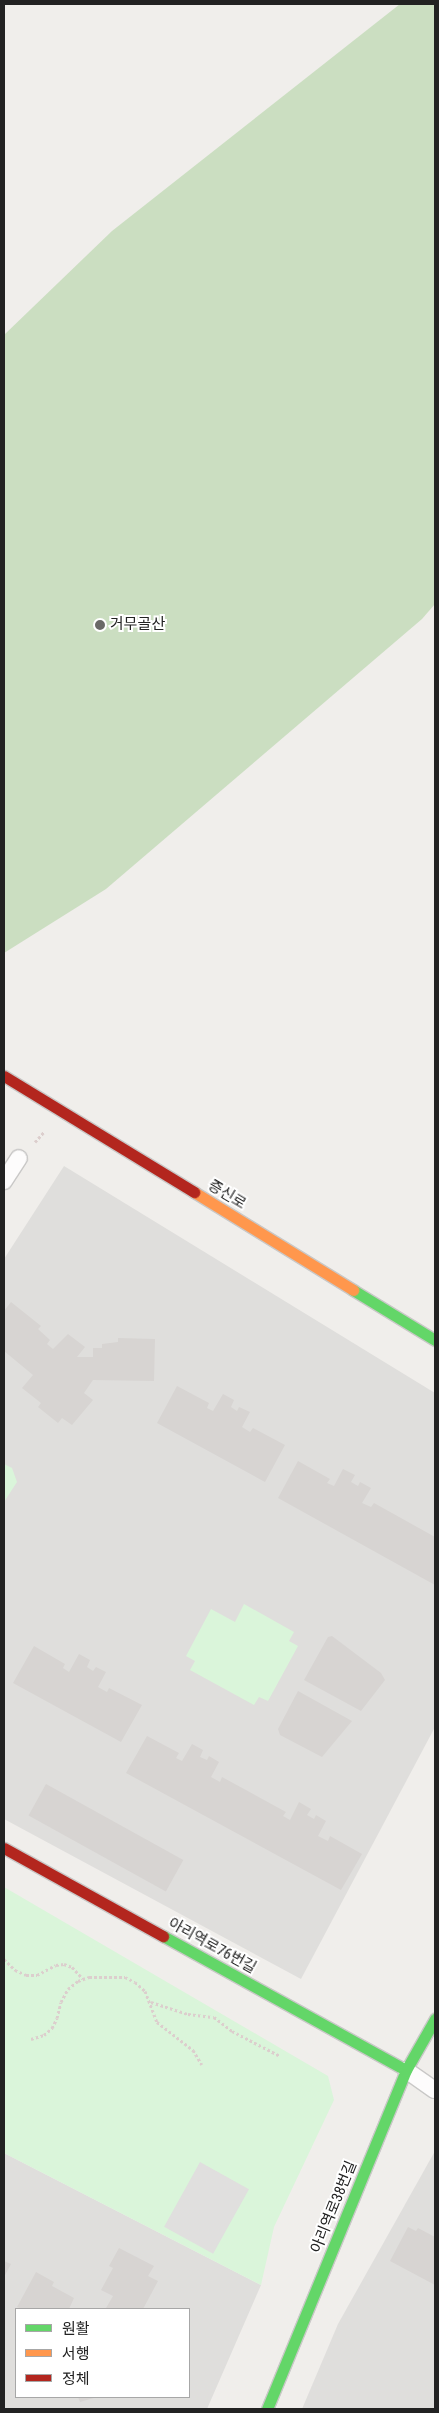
<!DOCTYPE html>
<meta charset="utf-8">
<style>
body{margin:0}
#map{position:relative;width:439px;height:2413px;overflow:hidden;background:#f0eeeb;font-family:"Roboto Condensed","Noto Sans KR",sans-serif}
div>[style]{position:absolute}
[style*='--x']{left:calc(var(--x)*1px);top:calc(var(--y)*1px);width:calc(var(--w)*1px);rotate:calc(var(--a)*1deg)}
.residential>*{inset:0;background:#dfdedc}
.forest>*{inset:0;background:#cbdec1}
.park>*{inset:0;background:#daf5da}
.parking>*{inset:0;background:#e0dfde;transform-origin:0 0}
.building>*{inset:0;background:#d7d4d2;transform-origin:0 0}
.path>*{height:3px;margin-top:-1.5px;transform-origin:0;background:repeating-linear-gradient(90deg,#dccecd 0 2.5px,transparent 0 5px)}
.roads{filter:drop-shadow(1px 0 #c9c8c7) drop-shadow(-1px 0 #c9c8c7) drop-shadow(0 1px #c9c8c7) drop-shadow(0 -1px #c9c8c7)}
.lane>*{height:16px;margin:-8px;padding:0 8px;transform-origin:8px;border-radius:8px;background:#fdfcfc}
.fast>*{height:11px;margin:-5.5px;padding:0 5.5px;transform-origin:5.5px;border-radius:5.5px;background:#63d668}
.slow>*{height:11px;margin:-5.5px;padding:0 5.5px;transform-origin:5.5px;border-radius:5.5px;background:#ff974d}
.jam>*{height:11px;margin:-5.5px;padding:0 5.5px;transform-origin:5.5px;border-radius:5.5px;background:#b3261e}
.dots>*{width:14px;height:14px;translate:-50% -50%;box-sizing:border-box;border:2px solid #fff;border-radius:50%}
span{translate:-50% -50%;white-space:nowrap;text-align:center;line-height:1.15;-webkit-text-stroke:4px #fff;paint-order:stroke}
.poi-label{font-size:15px;color:#222}
.left{translate:0 -50%;text-align:left}
.street-label{font-size:15px;color:#222}
.frame{position:absolute;inset:0;border:5px solid #222;pointer-events:none}
.legend{position:absolute;left:15px;top:2308px;width:175px;height:90px;box-sizing:border-box;background:#fff;border:1px solid #a7a7a7;margin:0;padding:6px 9px;list-style:none;font-size:15px;color:#222}
.legend li{display:flex;align-items:center;gap:10px;height:25px}
.legend b{width:25px;border:1px solid #a7a7a7}
</style>
<div id="map">
<div class="residential">
<i style="clip-path:polygon(64px 1166px,435px 1393px,435px 1727px,301px 1979px,4px 1819px,4px 1259px)"></i>
<i style="clip-path:polygon(435px 2151px,435px 2409px,302px 2409px,338px 2324px)"></i>
<i style="clip-path:polygon(evenodd,4px 2153px,261px 2285px,207px 2409px,4px 2409px,4px 2153px,16px 2309px,189px 2309px,189px 2397px,16px 2397px,16px 2309px)"></i>
</div>
<div class="forest">
<i style="clip-path:polygon(400px 4px,435px 4px,435px 604px,422px 619px,106px 889px,4px 953px,4px 335px,112px 231px)"></i>
</div>
<div class="park">
<i style="clip-path:polygon(4px 1464px,12px 1468px,17px 1482px,4px 1502px)"></i>
<i style="clip-path:polygon(244px 1604px,294px 1632px,289px 1641px,298px 1646px,268px 1701px,259px 1697px,254px 1705px,190px 1670px,195px 1661px,186px 1656px,211px 1609px,235px 1622px)"></i>
<i style="clip-path:polygon(4px 1887px,328px 2076px,334px 2100px,274px 2227px,261px 2285px,4px 2153px)"></i>
</div>
<div class="parking">
<i style="left:200px;top:2162px;width:56px;height:74px;rotate:29deg"></i>
</div>
<div class="building">
<i style="clip-path:polygon(11px 1302px,41px 1326px,38px 1329px,50px 1340px,47px 1344px,53px 1349px,68px 1334px,85px 1347px,77px 1357px,93px 1357px,93px 1348px,102px 1348px,102px 1344px,118px 1342px,118px 1338px,155px 1339px,154px 1381px,93px 1380px,84px 1393px,93px 1400px,72px 1425px,62px 1418px,58px 1423px,38px 1407px,41px 1403px,22px 1388px,33px 1375px,4px 1351px,4px 1311px)"></i>
<i style="clip-path:polygon(177px 1386px,209px 1403px,207px 1408px,213px 1411px,223px 1394px,234px 1400px,231px 1407px,237px 1411px,239px 1407px,250px 1412px,242px 1427px,250px 1432px,253px 1428px,285px 1445px,265px 1482px,157px 1423px)"></i>
<i style="clip-path:polygon(298px 1461px,330px 1479px,327px 1483px,334px 1486px,343px 1469px,355px 1475px,351px 1482px,358px 1486px,360px 1482px,371px 1488px,362px 1503px,371px 1507px,374px 1503px,435px 1537px,435px 1585px,278px 1498px)"></i>
<i style="clip-path:polygon(332px 1636px,381px 1673px,385px 1680px,361px 1711px,304px 1680px,328px 1637px)"></i>
<i style="clip-path:polygon(34px 1646px,65px 1664px,63px 1668px,69px 1672px,79px 1654px,90px 1660px,87px 1667px,93px 1671px,96px 1667px,106px 1672px,98px 1687px,107px 1692px,109px 1688px,142px 1705px,121px 1742px,13px 1683px)"></i>
<i style="clip-path:polygon(298px 1691px,352px 1721px,322px 1757px,280px 1735px,278px 1729px)"></i>
<i style="clip-path:polygon(147px 1736px,179px 1753px,176px 1758px,182px 1761px,192px 1744px,203px 1750px,200px 1757px,207px 1760px,209px 1756px,219px 1762px,211px 1777px,220px 1782px,222px 1777px,286px 1812px,283px 1816px,290px 1820px,299px 1802px,311px 1809px,307px 1815px,314px 1819px,316px 1815px,326px 1821px,318px 1836px,328px 1841px,330px 1836px,362px 1854px,341px 1890px,126px 1773px)"></i>
<i style="left:46px;top:1784px;width:157px;height:36px;rotate:29deg"></i>
<i style="clip-path:polygon(408px 2227px,416px 2231px,418px 2228px,435px 2237px,435px 2285px,390px 2261px)"></i>
<i style="clip-path:polygon(119px 2248px,154px 2266px,148px 2276px,158px 2281px,143px 2309px,106px 2308px,113px 2296px,101px 2290px,113px 2268px,109px 2266px)"></i>
<i style="clip-path:polygon(4px 2261px,11px 2264px,4px 2277px)"></i>
<i style="clip-path:polygon(36px 2272px,54px 2282px,52px 2286px,74px 2298px,69px 2309px,22px 2309px,17px 2307px)"></i>
<i style="clip-path:polygon(78px 2397px,97px 2397px,80px 2402px)"></i>
</div>
<div class="path">
<i style="--x:35;--y:1142;--w:13;--a:-48"></i>
<i style="--x:4;--y:1959;--w:16;--a:45"></i>
<i style="--x:15;--y:1970;--w:12;--a:24"></i>
<i style="--x:26;--y:1975;--w:11;--a:0"></i>
<i style="--x:37;--y:1975;--w:21;--a:-28"></i>
<i style="--x:56;--y:1965;--w:8;--a:-7"></i>
<i style="--x:64;--y:1964;--w:9;--a:21"></i>
<i style="--x:72;--y:1967;--w:16;--a:47"></i>
<i style="--x:151;--y:2002;--w:39;--a:18"></i>
<i style="--x:188;--y:2014;--w:26;--a:7"></i>
<i style="--x:214;--y:2017;--w:23;--a:38"></i>
<i style="--x:232;--y:2031;--w:54;--a:27.5"></i>
<i style="--x:31;--y:2039;--w:14;--a:-17"></i>
<i style="--x:44;--y:2035;--w:11;--a:-41"></i>
<i style="--x:52;--y:2028;--w:11;--a:-63"></i>
<i style="--x:57;--y:2018;--w:16;--a:-76"></i>
<i style="--x:61;--y:2002;--w:15;--a:-62"></i>
<i style="--x:68;--y:1989;--w:13;--a:-39"></i>
<i style="--x:78;--y:1981;--w:12;--a:-20"></i>
<i style="--x:89;--y:1977;--w:36;--a:0"></i>
<i style="--x:125;--y:1977;--w:11;--a:27"></i>
<i style="--x:135;--y:1982;--w:13;--a:42"></i>
<i style="--x:145;--y:1991;--w:33;--a:69"></i>
<i style="--x:157;--y:2022;--w:46;--a:37.9"></i>
<i style="--x:193;--y:2050;--w:17;--a:59"></i>
</div>
<div class="roads">
<div class="lane">
<i style="--x:4;--y:1181;--w:27;--a:-57"></i>
<i style="--x:406;--y:2070;--w:35;--a:35"></i>
</div>
<div class="fast">
<i style="--x:353;--y:1290;--w:96;--a:31.4"></i>
<i style="--x:163;--y:1936;--w:277;--a:28.9"></i>
<i style="--x:267;--y:2409;--w:366;--a:-67.7"></i>
<i style="--x:406;--y:2070;--w:59;--a:-60.4"></i>
</div>
<div class="slow">
<i style="--x:194;--y:1192;--w:187;--a:31.6"></i>
</div>
<div class="jam">
<i style="--x:4;--y:1076;--w:223;--a:31.4"></i>
<i style="--x:4;--y:1848;--w:182;--a:29"></i>
</div>
</div>
<div class="dots">
<i style="left:100px;top:625px;background:#6a6968"></i>
</div>
<div class="poi-label">
<span class="left" style="left:110px;top:625px">거무골산</span>
</div>
<div class="street-label">
<span style="left:227px;top:1195px;rotate:31deg">증신로</span>
<span style="left:212px;top:1946px;rotate:29deg">아리역로76번길</span>
<span style="left:334px;top:2207px;rotate:-68deg">아리역로38번길</span>
</div>
<div class="frame"></div>
<ul class="legend">
<li><b style="height:6px;background:#63d668"></b>원활</li>
<li><b style="height:6px;background:#ff974d"></b>서행</li>
<li><b style="height:6px;background:#b3261e"></b>정체</li>
</ul>
</div>
